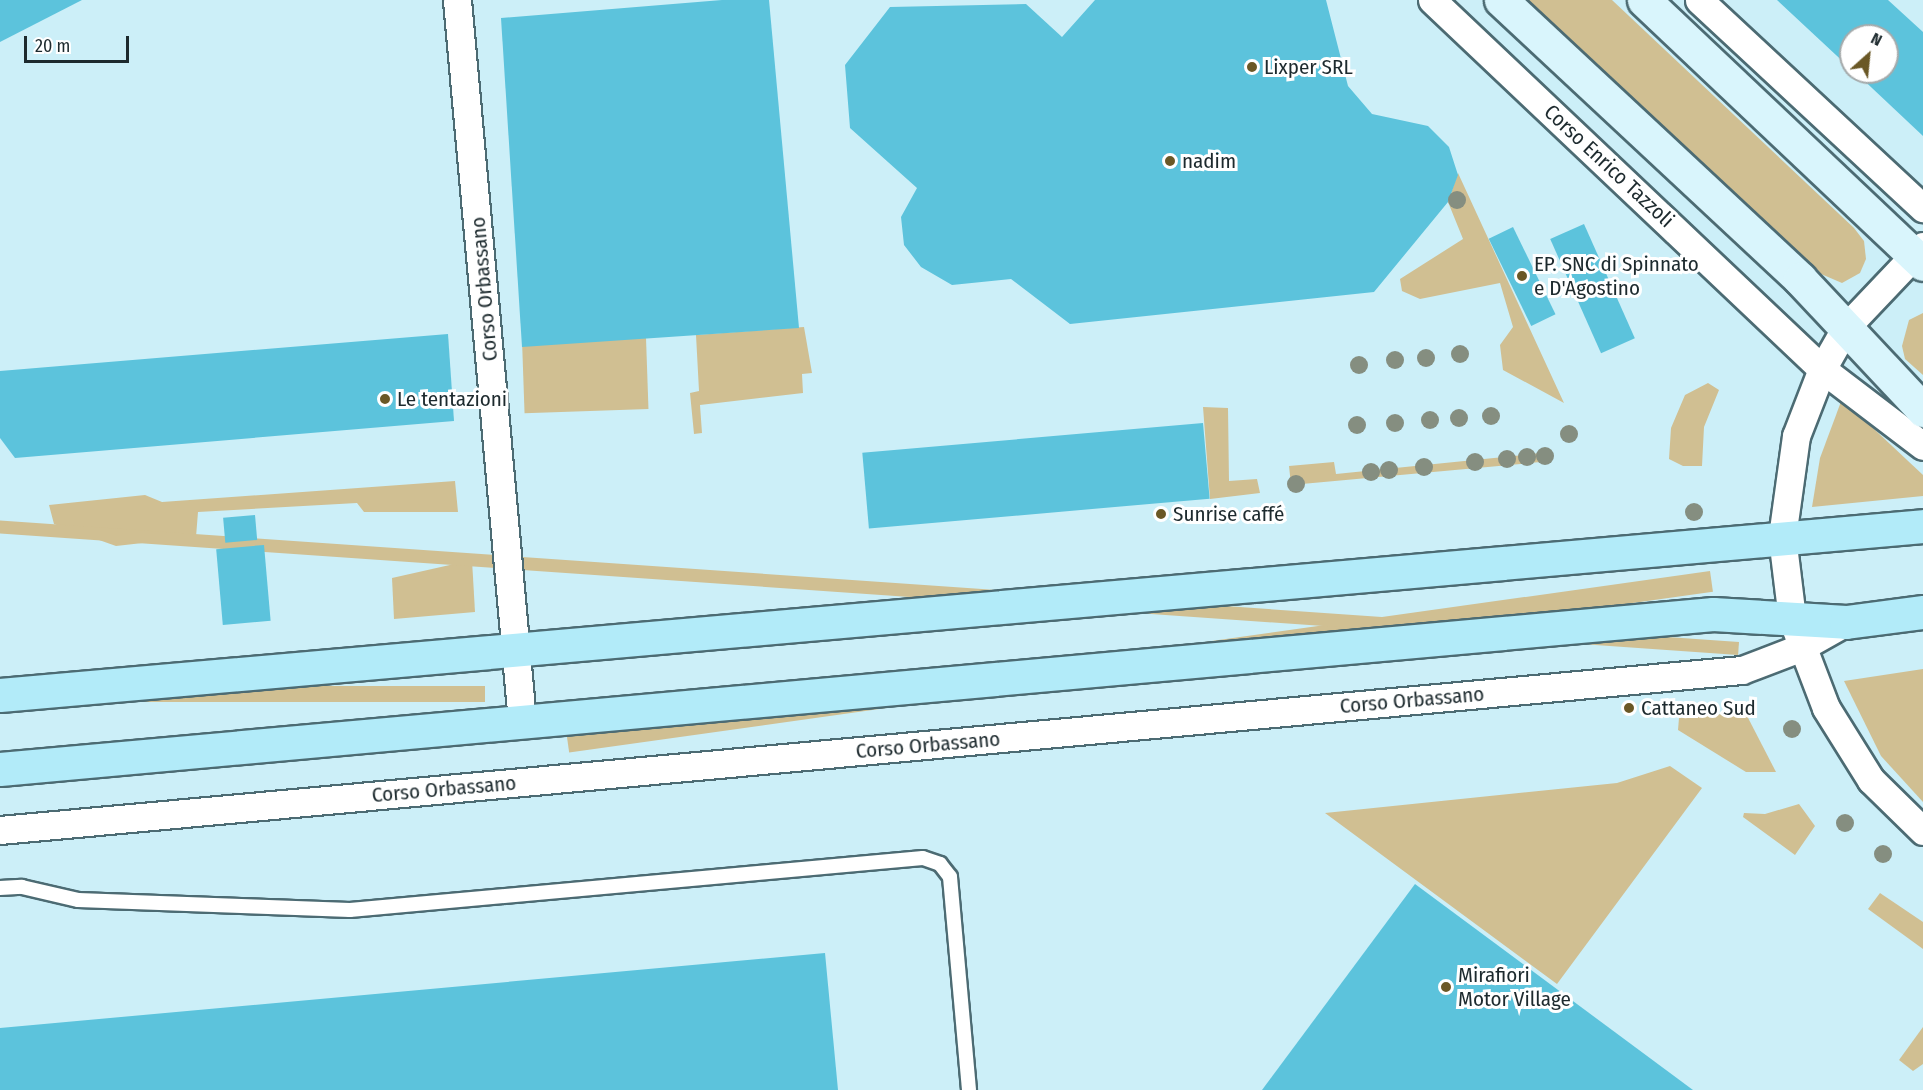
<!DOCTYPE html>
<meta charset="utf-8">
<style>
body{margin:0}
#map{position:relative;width:1923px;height:1090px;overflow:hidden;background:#cceff8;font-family:"Fira Sans Condensed",sans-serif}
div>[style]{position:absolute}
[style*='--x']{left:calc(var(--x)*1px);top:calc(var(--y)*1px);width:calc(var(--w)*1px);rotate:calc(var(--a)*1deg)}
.green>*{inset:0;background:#d0bf92;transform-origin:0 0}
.building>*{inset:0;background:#5cc3dc;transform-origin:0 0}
.roads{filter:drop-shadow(2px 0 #4c6b73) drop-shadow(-2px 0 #4c6b73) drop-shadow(0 2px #4c6b73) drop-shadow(0 -2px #4c6b73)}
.lane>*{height:14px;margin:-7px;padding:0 7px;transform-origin:7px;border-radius:7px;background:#fff}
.street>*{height:27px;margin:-13.5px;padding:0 13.5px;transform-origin:13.5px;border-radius:13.5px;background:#fff}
.secondary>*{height:33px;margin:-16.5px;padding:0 16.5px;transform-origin:16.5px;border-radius:16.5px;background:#d9f5fc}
.primary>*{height:33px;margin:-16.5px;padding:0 16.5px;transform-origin:16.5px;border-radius:16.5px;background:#b2ebf9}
.trees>*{width:18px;height:18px;margin:-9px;border-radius:50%;background:#858e80}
.dots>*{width:16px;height:16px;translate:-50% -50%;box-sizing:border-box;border:3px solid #fff;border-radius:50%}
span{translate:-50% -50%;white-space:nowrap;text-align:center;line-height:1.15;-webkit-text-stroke:6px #fff;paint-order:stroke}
.poi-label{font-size:21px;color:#1d2a2e}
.left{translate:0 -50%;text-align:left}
.street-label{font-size:21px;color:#1d2a2e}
.north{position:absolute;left:1839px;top:24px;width:60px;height:60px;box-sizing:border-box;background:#fff;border:2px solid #a5aaab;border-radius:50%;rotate:27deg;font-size:16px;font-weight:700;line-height:24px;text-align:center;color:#1d2a2e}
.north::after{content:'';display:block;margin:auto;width:21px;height:27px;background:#6a5826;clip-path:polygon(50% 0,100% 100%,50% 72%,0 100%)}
.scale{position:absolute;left:24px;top:36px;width:105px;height:27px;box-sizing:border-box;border:3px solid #1d2a2e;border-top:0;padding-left:8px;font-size:18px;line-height:21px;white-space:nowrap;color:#1d2a2e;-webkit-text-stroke:4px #fff;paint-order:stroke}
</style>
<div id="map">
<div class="green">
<i style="clip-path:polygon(1527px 0,1612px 0,1854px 228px,1864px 241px,1866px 259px,1860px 273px,1842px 283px,1814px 271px)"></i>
<i style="clip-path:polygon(1458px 173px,1564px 403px,1503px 370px,1500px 345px,1513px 327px,1500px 283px,1420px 299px,1402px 291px,1400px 279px,1463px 239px,1448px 202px)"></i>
<i style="clip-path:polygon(1923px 313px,1923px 375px,1905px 359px,1902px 346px,1909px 320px)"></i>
<i style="clip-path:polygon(804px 327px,812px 373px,802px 374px,803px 393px,700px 405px,702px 433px,694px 434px,690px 393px,699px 391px,696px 335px)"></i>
<i style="left:646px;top:338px;width:71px;height:124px;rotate:88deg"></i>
<i style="clip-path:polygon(1708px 383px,1719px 390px,1704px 427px,1702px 466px,1683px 466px,1669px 459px,1671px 428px,1685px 395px)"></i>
<i style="clip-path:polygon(1842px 399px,1923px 475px,1923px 496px,1812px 507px,1820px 458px)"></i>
<i style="clip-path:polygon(1203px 407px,1228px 408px,1229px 481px,1257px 479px,1260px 493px,1210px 499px)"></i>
<i style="clip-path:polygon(1552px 452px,1552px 461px,1291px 485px,1289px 466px,1334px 462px,1336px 474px)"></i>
<i style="clip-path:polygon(455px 481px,458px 512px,364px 512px,357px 503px,198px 512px,196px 537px,116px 546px,54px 524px,49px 505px,145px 495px,162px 502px)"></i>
<i style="clip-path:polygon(472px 560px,475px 612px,394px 619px,392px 578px)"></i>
<i style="left:1710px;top:571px;width:21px;height:1155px;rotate:82deg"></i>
<i style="left:1739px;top:642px;width:13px;height:1746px;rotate:94deg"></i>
<i style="clip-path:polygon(1923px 669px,1923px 802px,1881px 756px,1844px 681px)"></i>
<i style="left:485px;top:686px;width:16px;height:487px;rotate:90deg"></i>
<i style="clip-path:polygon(1745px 712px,1776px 772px,1746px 772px,1678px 730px,1679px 718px)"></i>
<i style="clip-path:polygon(1670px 766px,1702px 788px,1557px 984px,1325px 813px,1617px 783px)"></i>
<i style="clip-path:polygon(1799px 804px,1815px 826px,1795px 855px,1743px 817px,1744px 813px,1765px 814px)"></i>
<i style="clip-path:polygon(1880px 893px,1923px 922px,1923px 949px,1868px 909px)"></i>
<i style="clip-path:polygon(1923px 1027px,1923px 1064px,1913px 1071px,1899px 1060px)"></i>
</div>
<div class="building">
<i style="clip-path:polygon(0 0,82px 0,0 42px)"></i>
<i style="clip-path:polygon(722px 0,769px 0,799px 328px,522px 347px,501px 18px)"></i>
<i style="clip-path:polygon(1095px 0,1326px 0,1348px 86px,1372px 114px,1428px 126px,1449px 147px,1458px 175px,1448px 202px,1374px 292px,1070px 324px,1011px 279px,952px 285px,921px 267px,904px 245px,901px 217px,917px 188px,850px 128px,845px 65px,890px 7px,1026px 4px,1062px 37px)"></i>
<i style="clip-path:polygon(1777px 0,1888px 0,1923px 32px,1923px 136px,1855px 72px,1887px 72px,1887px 36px,1851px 36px,1851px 69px)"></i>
<i style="left:1584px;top:224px;width:125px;height:37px;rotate:66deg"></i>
<i style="left:1513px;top:227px;width:97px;height:27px;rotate:64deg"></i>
<i style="clip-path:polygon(448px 334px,454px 421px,15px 458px,0 438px,0 371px)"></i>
<i style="left:1203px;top:423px;width:76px;height:342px;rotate:85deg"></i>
<i style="left:255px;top:515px;width:25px;height:32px;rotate:85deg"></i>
<i style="left:264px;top:545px;width:76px;height:48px;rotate:85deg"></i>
<i style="clip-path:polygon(1415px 884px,1693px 1090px,1262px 1090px)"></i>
<i style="clip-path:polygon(825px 953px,838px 1090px,0 1090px,0 1028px)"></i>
</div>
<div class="roads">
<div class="lane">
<i style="--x:0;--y:888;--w:22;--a:-3"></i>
<i style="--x:22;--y:887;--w:57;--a:13.1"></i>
<i style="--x:78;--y:900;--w:272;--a:2.1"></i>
<i style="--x:350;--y:910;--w:575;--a:-5.19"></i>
<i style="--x:923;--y:858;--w:18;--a:19"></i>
<i style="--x:940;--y:864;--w:16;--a:52"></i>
<i style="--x:950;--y:877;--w:214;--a:84.9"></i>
</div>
<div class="street">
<i style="--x:457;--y:0;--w:724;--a:84.85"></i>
<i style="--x:1432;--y:0;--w:537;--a:43.42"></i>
<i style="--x:1822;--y:369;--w:127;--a:37.3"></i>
<i style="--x:1699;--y:0;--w:306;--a:42.9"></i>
<i style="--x:1923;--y:246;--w:112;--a:133.5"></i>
<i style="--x:1846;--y:327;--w:48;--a:119.7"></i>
<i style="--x:1822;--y:369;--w:72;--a:111.2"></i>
<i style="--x:1796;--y:436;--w:102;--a:97.9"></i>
<i style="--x:1782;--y:537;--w:83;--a:83"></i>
<i style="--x:1792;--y:619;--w:95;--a:69.1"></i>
<i style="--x:1826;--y:708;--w:85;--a:58"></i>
<i style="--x:1871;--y:780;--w:73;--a:44.4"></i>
<i style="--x:0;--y:830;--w:1749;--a:-5.25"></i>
<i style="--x:1742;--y:670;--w:62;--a:-20.8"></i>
<i style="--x:1800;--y:648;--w:53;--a:-29.5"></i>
</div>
<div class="secondary">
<i style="--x:1501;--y:0;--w:409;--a:43"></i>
<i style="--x:1800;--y:279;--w:180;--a:46.8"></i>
<i style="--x:1644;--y:0;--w:384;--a:43.4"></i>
</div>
<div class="primary">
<i style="--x:0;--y:695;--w:1930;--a:-5.02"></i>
<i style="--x:0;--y:769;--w:1720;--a:-5.17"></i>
<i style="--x:1713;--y:614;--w:133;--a:3.4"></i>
<i style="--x:1846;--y:622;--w:78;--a:-7.4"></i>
</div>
</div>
<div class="trees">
<i style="left:1457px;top:200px"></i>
<i style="left:1460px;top:354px"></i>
<i style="left:1426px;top:358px"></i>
<i style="left:1395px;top:360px"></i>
<i style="left:1359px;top:365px"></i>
<i style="left:1491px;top:416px"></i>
<i style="left:1459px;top:418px"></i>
<i style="left:1430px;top:420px"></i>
<i style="left:1395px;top:423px"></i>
<i style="left:1357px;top:425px"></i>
<i style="left:1569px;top:434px"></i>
<i style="left:1545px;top:456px"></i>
<i style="left:1527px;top:457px"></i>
<i style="left:1507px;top:459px"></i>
<i style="left:1475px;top:462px"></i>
<i style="left:1424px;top:467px"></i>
<i style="left:1389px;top:470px"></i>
<i style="left:1371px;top:472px"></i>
<i style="left:1296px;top:484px"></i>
<i style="left:1694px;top:512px"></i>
<i style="left:1792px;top:729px"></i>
<i style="left:1845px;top:823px"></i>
<i style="left:1883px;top:854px"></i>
</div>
<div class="dots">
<i style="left:1252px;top:67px;background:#6a5826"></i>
<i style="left:1170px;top:161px;background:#6a5826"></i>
<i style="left:1522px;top:276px;background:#6a5826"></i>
<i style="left:385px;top:399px;background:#6a5826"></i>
<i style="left:1161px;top:514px;background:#6a5826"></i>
<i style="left:1629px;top:708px;background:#6a5826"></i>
<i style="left:1446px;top:987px;background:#6a5826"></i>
</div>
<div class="poi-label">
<span class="left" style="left:1264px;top:67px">Lixper SRL</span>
<span class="left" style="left:1182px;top:161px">nadim</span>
<span class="left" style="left:1534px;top:276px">EP. SNC di Spinnato<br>e D'Agostino</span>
<span class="left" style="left:397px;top:399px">Le tentazioni</span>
<span class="left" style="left:1173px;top:514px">Sunrise caffé</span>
<span class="left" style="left:1641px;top:708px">Cattaneo Sud</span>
<span class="left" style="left:1458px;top:987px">Mirafiori<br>Motor Village</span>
</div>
<div class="street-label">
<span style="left:1609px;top:166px;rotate:43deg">Corso Enrico Tazzoli</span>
<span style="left:484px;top:289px;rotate:-95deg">Corso Orbassano</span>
<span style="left:1412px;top:700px;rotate:-5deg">Corso Orbassano</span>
<span style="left:928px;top:745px;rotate:-5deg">Corso Orbassano</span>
<span style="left:444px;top:789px;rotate:-5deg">Corso Orbassano</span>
</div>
<div class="north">N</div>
<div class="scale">20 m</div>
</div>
